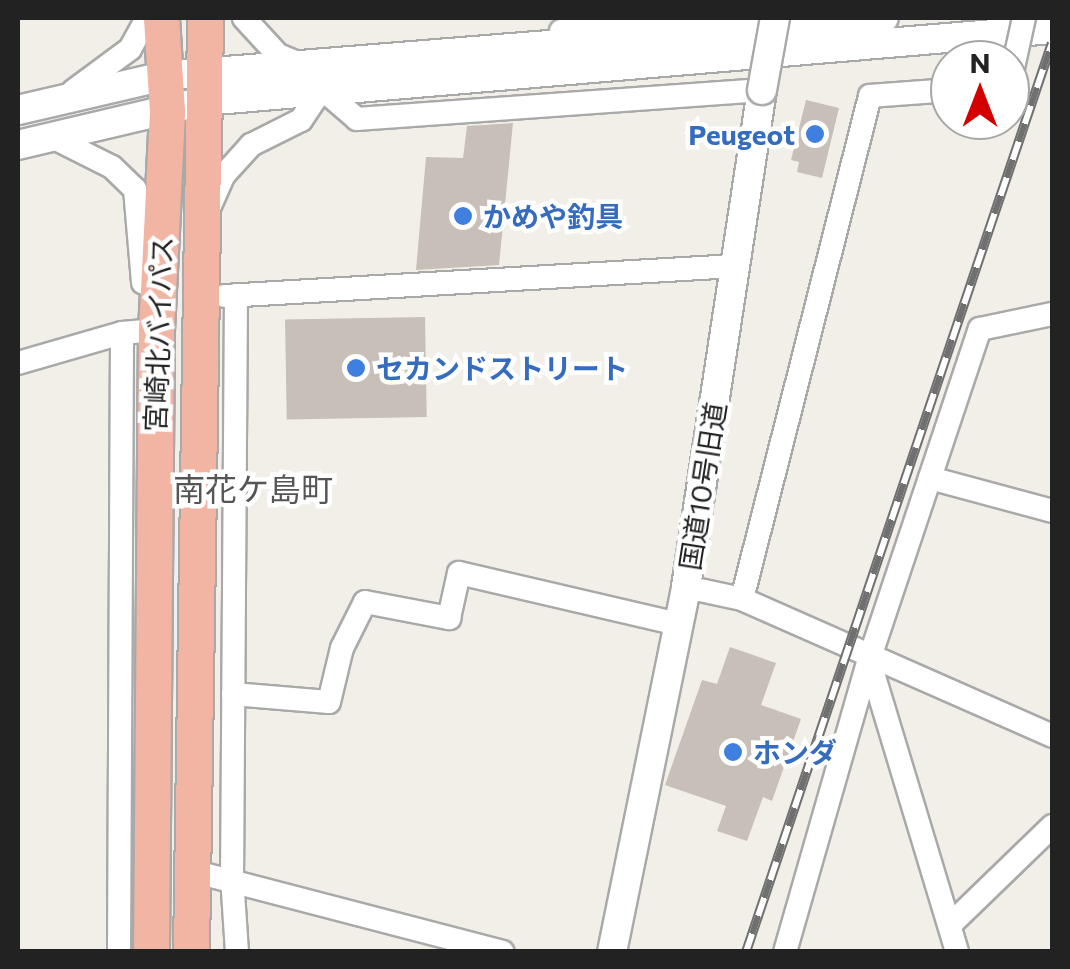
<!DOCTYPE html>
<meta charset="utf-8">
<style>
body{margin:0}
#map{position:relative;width:1070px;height:969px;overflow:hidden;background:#f2efe9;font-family:Commissioner,"Noto Sans JP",sans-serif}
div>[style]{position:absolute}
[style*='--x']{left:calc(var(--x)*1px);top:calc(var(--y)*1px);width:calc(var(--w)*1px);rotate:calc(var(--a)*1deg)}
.building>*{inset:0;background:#c7bfb8;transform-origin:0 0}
.roads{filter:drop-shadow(2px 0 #a9a9a9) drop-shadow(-2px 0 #a9a9a9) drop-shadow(0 2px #a9a9a9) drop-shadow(0 -2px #a9a9a9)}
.minor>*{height:22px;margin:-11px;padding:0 11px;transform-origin:11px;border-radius:11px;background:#fff}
.tertiary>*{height:28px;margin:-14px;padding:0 14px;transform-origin:14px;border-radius:14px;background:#fff}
.trunk>*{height:35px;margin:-17.5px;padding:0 17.5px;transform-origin:17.5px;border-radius:17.5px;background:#f2b4a3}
.rail>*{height:10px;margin-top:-5px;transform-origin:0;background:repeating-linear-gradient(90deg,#fff 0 19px,#707070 0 38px);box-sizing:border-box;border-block:2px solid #707070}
.bridges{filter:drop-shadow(2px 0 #a9a9a9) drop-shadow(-2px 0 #a9a9a9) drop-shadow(0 2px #a9a9a9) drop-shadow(0 -2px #a9a9a9)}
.minor-bridge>*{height:22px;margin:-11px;padding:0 11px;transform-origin:11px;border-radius:11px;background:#fff}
.tertiary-bridge>*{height:28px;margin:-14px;padding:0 14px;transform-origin:14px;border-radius:14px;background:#fff}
.dots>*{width:28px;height:28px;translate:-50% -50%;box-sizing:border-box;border:5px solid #fff;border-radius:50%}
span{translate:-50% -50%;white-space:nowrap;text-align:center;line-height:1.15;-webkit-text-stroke:9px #fff;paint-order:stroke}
.shop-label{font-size:28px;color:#366cbe;font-weight:700}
.right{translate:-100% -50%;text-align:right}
.left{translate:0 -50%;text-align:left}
.street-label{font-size:28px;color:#222}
.quarter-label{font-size:32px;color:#555}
.frame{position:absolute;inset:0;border:20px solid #222;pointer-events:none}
.north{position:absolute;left:930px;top:40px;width:100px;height:100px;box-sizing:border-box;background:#fff;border:2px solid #a7a7a7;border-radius:50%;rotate:0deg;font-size:28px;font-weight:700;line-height:40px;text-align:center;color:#222}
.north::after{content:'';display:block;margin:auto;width:35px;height:45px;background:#d40000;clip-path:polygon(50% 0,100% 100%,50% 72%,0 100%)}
</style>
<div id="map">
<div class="building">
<i style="clip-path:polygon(806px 100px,839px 108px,822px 178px,797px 172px,799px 162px,791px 160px)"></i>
<i style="clip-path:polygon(513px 123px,499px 265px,416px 270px,426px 157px,463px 158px,467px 126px)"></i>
<i style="left:425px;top:317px;width:100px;height:140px;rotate:89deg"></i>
<i style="clip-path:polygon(730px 647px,776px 663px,761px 705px,801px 719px,772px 801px,763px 797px,747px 841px,717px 831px,726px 806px,665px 785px,702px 680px,717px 684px)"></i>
</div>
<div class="roads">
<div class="minor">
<i style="--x:244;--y:18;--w:50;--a:47.4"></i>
<i style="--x:278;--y:55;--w:27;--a:22"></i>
<i style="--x:561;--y:31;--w:142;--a:-5.3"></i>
<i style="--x:73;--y:91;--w:71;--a:-36.4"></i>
<i style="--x:130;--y:49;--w:35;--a:-61"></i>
<i style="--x:50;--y:136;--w:69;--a:26.6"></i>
<i style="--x:112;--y:167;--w:32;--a:44"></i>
<i style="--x:135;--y:189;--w:94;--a:85.1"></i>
<i style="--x:209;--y:208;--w:35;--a:-66"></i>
<i style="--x:223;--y:176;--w:42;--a:-47.9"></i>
<i style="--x:251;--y:145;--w:56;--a:-26.6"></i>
<i style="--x:301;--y:120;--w:37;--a:-56"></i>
<i style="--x:322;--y:89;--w:46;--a:40.6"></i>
<i style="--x:357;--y:119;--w:406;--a:-4.1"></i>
<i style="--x:236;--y:295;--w:582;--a:90.39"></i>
<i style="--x:232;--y:877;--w:75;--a:86.2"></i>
<i style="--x:225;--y:296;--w:511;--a:-3.37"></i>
<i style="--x:18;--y:363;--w:108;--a:-16.1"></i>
<i style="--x:122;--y:333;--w:34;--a:-5"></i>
<i style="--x:156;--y:330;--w:13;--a:-113"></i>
<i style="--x:930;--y:478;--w:126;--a:15.1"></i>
<i style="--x:686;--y:587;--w:57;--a:12.1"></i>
<i style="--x:742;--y:599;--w:339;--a:23.8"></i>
<i style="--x:742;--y:599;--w:519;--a:-75.72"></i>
<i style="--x:870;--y:96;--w:80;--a:-4.3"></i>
<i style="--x:869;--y:660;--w:305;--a:73.2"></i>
<i style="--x:233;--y:694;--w:96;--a:4.8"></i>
<i style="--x:329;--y:702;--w:56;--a:-76.5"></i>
<i style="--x:342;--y:648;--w:51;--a:-63.4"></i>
<i style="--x:365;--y:602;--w:86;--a:10.8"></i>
<i style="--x:449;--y:618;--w:46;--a:-77.5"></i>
<i style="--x:459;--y:573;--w:226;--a:13.1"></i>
<i style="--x:188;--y:870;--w:325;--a:14.6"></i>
<i style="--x:950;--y:925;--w:142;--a:-44.1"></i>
<i style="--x:119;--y:952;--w:619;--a:-89.72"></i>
<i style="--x:785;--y:952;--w:304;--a:-74"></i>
<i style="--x:869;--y:660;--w:349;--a:-71.5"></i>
<i style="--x:980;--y:329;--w:74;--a:-11.8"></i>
</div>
<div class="tertiary">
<i style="--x:18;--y:110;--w:150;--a:-13.1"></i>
<i style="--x:164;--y:76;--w:722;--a:-4.61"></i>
<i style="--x:18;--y:145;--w:191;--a:-13.3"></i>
<i style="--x:204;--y:101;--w:851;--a:-4.85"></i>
<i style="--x:612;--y:952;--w:372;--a:-78.5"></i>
<i style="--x:686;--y:587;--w:503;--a:-81.31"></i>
</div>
<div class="trunk">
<i style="--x:151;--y:952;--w:622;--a:-89.54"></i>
<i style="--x:156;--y:330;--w:219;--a:-87.1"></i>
<i style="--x:167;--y:111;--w:93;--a:-93.7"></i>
<i style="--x:191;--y:952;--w:934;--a:-89.14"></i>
</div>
</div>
<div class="rail">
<i style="--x:746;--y:952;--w:959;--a:-71.4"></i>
</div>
<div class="bridges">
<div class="minor-bridge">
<i style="--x:1011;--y:77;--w:60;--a:-77.6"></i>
</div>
<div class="tertiary-bridge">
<i style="--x:762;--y:90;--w:73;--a:-79.8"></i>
</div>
</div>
<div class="dots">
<i style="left:815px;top:134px;background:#3f7fe0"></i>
<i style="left:463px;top:216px;background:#3f7fe0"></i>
<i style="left:356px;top:368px;background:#3f7fe0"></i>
<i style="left:733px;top:752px;background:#3f7fe0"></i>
</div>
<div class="shop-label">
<span class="right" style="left:795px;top:134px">Peugeot</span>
<span class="left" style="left:483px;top:216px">かめや釣具</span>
<span class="left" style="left:376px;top:368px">セカンドストリート</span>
<span class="left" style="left:753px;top:752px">ホンダ</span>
</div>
<div class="street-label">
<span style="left:158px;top:334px;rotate:-88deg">宮崎北バイパス</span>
<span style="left:702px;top:486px;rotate:-81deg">国道10号旧道</span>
</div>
<div class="quarter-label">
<span style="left:253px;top:488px">南花ケ島町</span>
</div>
<div class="frame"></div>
<div class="north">N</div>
</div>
